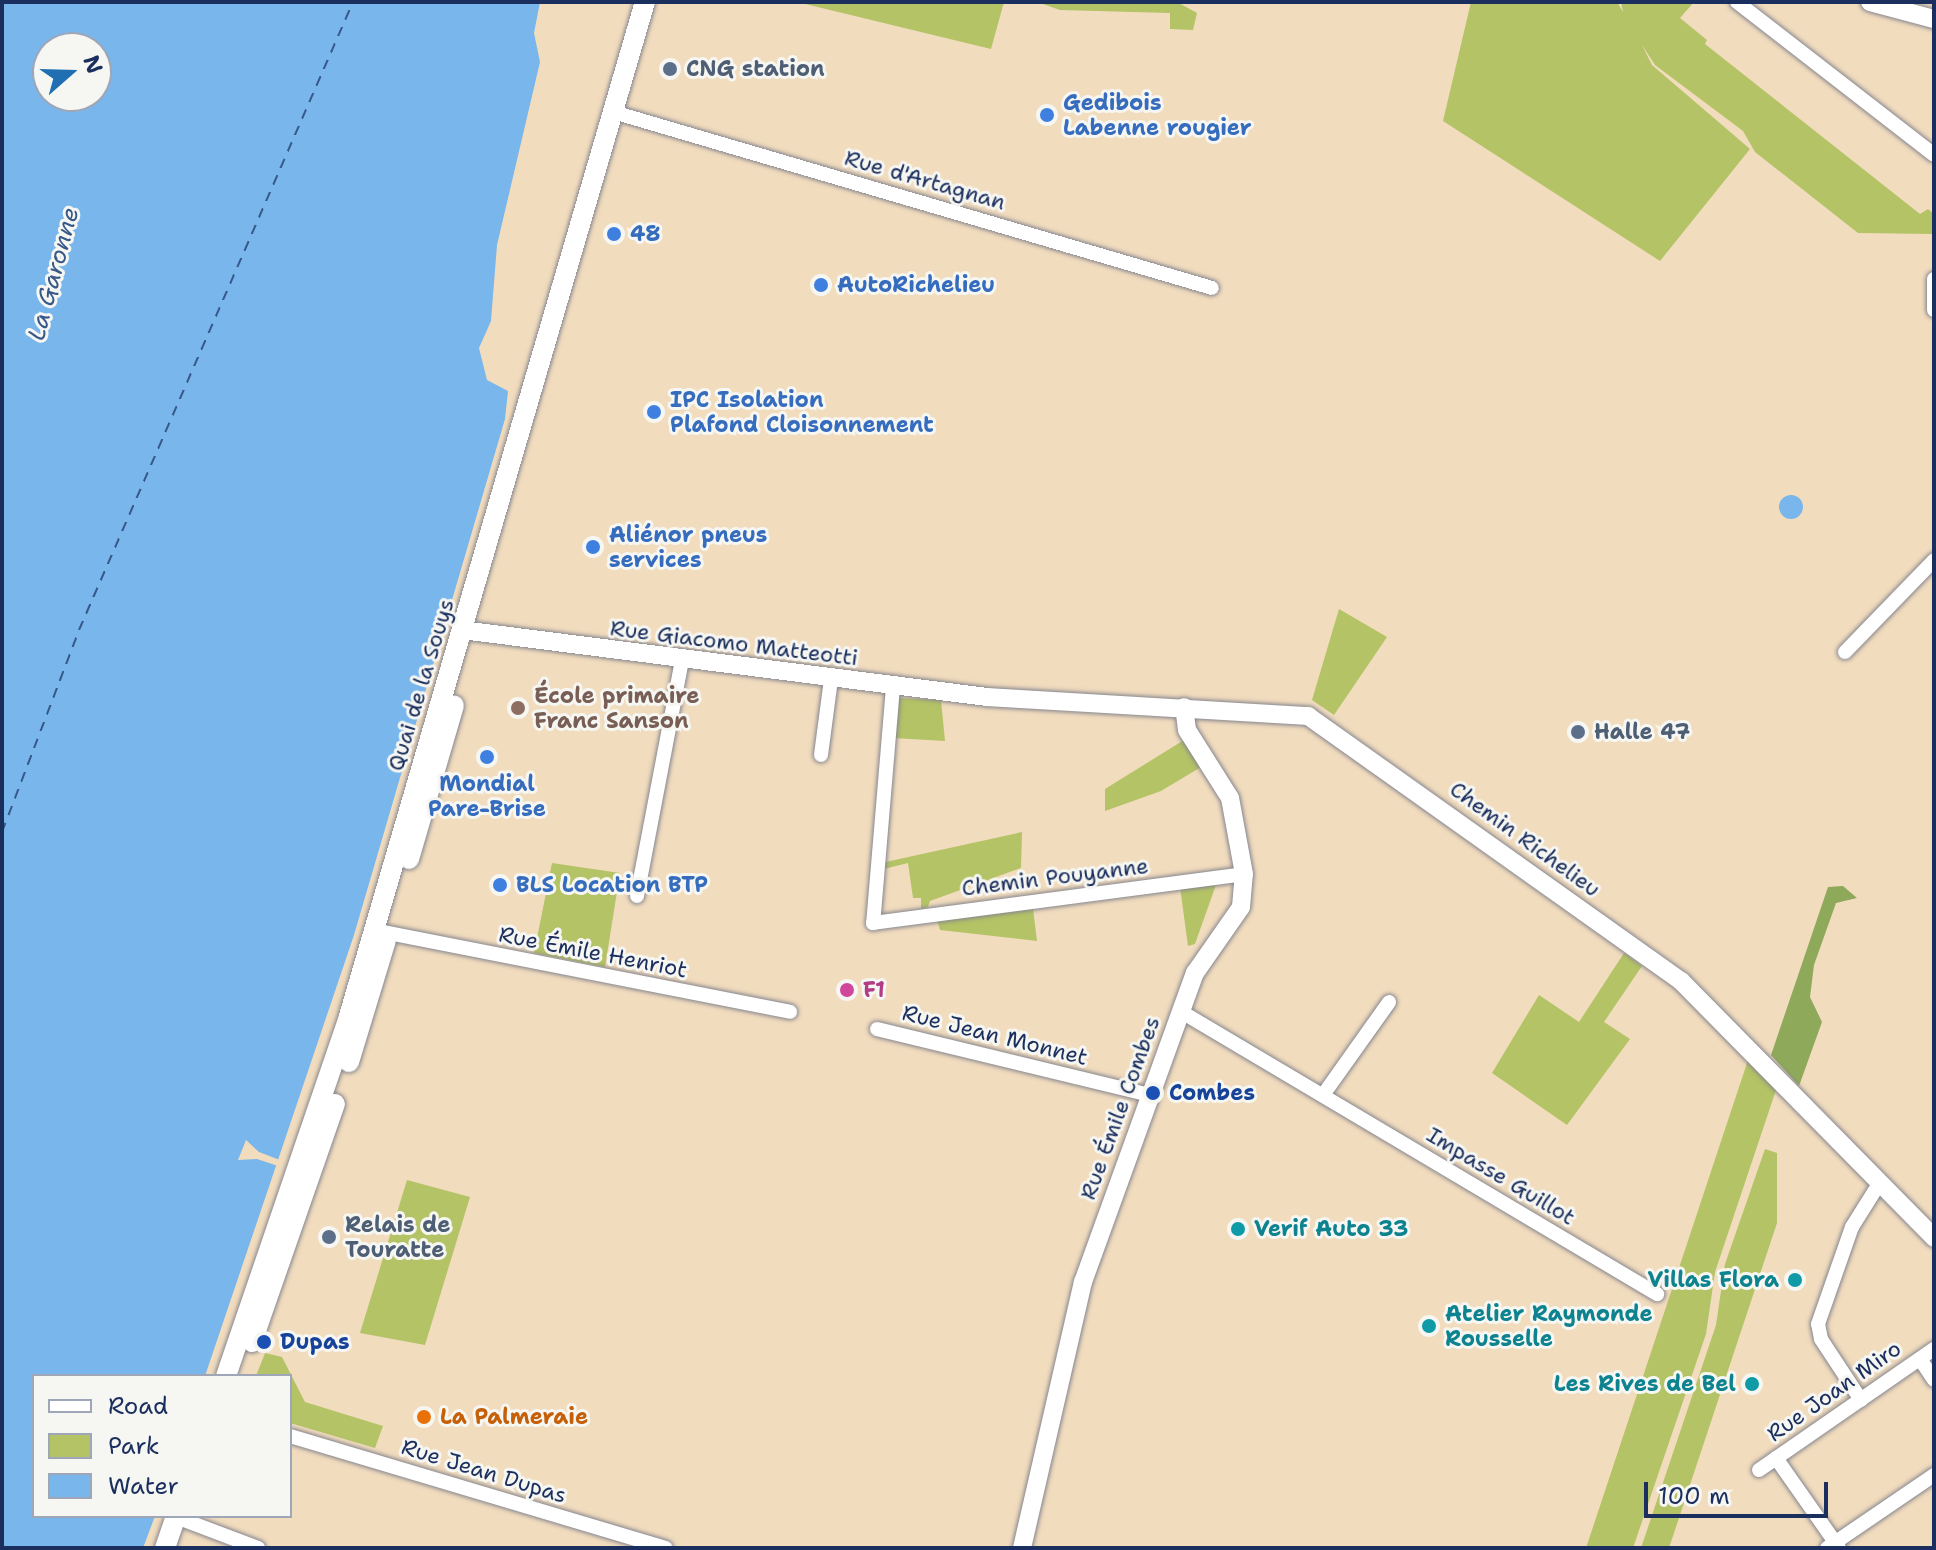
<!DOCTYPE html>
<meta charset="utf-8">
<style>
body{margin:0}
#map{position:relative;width:1936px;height:1550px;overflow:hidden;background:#f2dcbe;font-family:"Shantell Sans",sans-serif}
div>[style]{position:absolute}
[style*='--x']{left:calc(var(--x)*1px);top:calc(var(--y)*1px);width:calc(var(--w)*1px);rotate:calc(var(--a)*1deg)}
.green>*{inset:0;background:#b4c365}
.forest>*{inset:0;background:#8fa95a}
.water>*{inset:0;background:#78b6eb}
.round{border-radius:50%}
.pier>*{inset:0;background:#f2dcbe}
.ferry>*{height:2px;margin-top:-1px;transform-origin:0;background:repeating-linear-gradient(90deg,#375888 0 10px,transparent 0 18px)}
.roads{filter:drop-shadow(0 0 2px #86868e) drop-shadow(0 0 2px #86868e)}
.minor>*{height:14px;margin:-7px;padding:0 7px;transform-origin:7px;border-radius:7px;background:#fff}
.tertiary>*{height:18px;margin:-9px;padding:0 9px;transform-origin:9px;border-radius:9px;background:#fff}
.secondary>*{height:20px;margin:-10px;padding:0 10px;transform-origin:10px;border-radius:10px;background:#fff}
.dots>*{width:22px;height:22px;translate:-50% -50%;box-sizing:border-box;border:4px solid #f6f6f2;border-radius:50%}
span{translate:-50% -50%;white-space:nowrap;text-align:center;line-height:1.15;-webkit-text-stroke:6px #f6f6f2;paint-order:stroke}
.service-label{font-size:22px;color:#4e5e75;font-weight:700}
.left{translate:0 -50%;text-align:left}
.shop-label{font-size:22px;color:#366cbe;font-weight:700}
.street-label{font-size:22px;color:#1b2f5e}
.education-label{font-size:22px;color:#785e54;font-weight:700}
.hotel-label{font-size:22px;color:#b23c85;font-weight:700}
.transit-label{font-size:22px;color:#164399;font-weight:700}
.culture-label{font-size:22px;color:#0d838f;font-weight:700}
.right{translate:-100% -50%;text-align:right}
.food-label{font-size:22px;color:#c56008;font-weight:700}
.water-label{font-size:24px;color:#375888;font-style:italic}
.frame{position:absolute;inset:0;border:4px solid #1b2f5e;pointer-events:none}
.legend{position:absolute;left:32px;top:1374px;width:260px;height:144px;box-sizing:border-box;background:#f6f6f2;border:2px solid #9ea6b7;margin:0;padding:10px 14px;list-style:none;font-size:24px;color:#1b2f5e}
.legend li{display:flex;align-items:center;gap:16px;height:40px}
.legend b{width:40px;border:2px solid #9ea6b7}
.north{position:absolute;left:32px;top:32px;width:80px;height:80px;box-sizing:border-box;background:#f6f6f2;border:2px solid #9ea6b7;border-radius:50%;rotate:70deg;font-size:22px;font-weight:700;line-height:32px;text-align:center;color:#1b2f5e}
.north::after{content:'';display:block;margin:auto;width:28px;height:36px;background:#1f6fb2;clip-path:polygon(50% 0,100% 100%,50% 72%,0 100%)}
.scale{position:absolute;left:1644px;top:1482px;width:184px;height:36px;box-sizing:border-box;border:4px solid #1b2f5e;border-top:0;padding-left:10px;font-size:24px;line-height:28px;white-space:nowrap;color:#1b2f5e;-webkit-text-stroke:6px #f6f6f2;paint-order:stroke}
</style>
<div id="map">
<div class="green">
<div style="clip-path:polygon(797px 2px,1004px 2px,991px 49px)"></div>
<div style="clip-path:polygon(1037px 2px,1177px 2px,1197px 13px,1193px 30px,1170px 29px,1170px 13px,1060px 10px)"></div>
<div style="clip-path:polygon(1471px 2px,1617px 2px,1623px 12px,1621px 2px,1694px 2px,1680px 18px,1707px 40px,1705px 44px,1920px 214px,1928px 209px,1934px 214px,1934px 234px,1858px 233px,1755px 152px,1743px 131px,1655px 65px,1642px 45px,1652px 65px,1750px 149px,1660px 261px,1443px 121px)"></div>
<div style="clip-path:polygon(1339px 609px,1387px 637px,1334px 715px,1312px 700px)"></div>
<div style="clip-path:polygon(897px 698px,941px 700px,945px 741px,893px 738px)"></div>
<div style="clip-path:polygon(1184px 740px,1201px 767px,1161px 791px,1105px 811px,1105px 789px)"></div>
<div style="clip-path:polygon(1022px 832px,1021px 868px,930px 901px,928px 907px,921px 909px,921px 898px,913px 898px,908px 863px,880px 870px,881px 863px)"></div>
<div style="clip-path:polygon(552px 863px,620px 873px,605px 967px,534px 953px)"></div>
<div style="clip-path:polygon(1217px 882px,1195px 944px,1188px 946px,1180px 887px)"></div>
<div style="clip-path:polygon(1033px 909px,1037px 941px,940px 930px,937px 920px)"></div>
<div style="clip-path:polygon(1624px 953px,1642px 966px,1604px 1022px,1630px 1039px,1567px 1125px,1492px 1073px,1539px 995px,1579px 1022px)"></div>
<div style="clip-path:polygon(1748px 1060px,1776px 1090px,1715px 1272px,1706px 1334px,1633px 1548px,1586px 1548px)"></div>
<div style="clip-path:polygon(1765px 1149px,1777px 1153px,1777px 1223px,1669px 1548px,1641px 1548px,1716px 1325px,1725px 1264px)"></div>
<div style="clip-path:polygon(407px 1180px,470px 1197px,425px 1345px,360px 1333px)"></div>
<div style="clip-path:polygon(265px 1353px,282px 1357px,305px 1402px,383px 1426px,375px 1448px,290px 1423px,290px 1376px,256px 1376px)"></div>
</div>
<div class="forest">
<div style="clip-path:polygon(1843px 886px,1857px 898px,1836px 903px,1814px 965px,1810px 997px,1822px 1022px,1799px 1086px,1771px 1055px,1828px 887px)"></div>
</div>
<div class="water">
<div style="clip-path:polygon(evenodd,2px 2px,540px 2px,534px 33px,540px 62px,497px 245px,491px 321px,479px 348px,487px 380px,508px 391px,505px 419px,354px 935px,205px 1376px,34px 1376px,34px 1516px,155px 1516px,143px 1548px,2px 1548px,2px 2px,48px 48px,96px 48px,96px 96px,48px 96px,48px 48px)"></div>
<div class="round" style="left:1779px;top:495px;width:24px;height:24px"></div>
</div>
<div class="pier">
<div style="clip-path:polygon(246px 1140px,259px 1152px,285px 1162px,284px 1168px,257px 1159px,238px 1160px)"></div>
</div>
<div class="ferry">
<div style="--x:2;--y:832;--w:216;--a:-69.1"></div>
<div style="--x:79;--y:630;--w:685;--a:-66.43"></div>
</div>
<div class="roads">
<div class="minor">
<div style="--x:1737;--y:2;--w:249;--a:37.8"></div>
<div style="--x:613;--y:112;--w:624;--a:16.37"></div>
<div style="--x:1934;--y:279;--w:31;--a:90"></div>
<div style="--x:1845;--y:652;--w:128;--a:-45.9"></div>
<div style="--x:893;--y:687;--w:237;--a:94.8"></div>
<div style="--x:873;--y:923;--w:374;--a:-7.5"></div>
<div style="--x:821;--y:755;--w:77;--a:-82.5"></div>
<div style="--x:637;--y:896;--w:239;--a:-79.2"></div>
<div style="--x:378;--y:931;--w:420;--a:11.1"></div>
<div style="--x:1180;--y:1011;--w:555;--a:30.68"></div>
<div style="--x:877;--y:1029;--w:281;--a:13.6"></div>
<div style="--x:1323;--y:1095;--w:114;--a:-54.6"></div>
<div style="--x:1920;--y:1359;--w:25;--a:56"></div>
<div style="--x:1861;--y:1400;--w:73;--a:-123.3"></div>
<div style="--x:1821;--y:1339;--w:15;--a:-101"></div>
<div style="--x:1818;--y:1324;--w:103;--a:-70.7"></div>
<div style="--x:1852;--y:1227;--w:51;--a:-57.9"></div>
<div style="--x:290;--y:1436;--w:392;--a:16.6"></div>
<div style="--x:1776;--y:1458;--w:110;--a:55"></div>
<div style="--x:1759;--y:1470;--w:213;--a:-34.7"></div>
<div style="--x:176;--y:1517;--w:88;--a:20.7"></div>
<div style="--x:1827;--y:1548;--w:130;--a:-34.3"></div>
</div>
<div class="tertiary">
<div style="--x:1870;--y:2;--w:66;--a:14.9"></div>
<div style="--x:462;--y:630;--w:529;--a:7.27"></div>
<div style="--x:987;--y:697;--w:322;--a:3.4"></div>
<div style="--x:1308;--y:716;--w:458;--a:35.4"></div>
<div style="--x:1681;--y:981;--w:361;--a:45.4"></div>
<div style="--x:1022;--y:1548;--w:273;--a:-77.1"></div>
<div style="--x:1083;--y:1282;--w:329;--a:-70.1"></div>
<div style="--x:1195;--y:973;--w:80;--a:-55.1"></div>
<div style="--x:1241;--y:907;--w:33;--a:-85"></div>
<div style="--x:1244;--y:874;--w:77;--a:-100.4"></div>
<div style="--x:1230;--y:798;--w:80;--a:-122.3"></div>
<div style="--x:1187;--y:730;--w:23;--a:-97"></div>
</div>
<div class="secondary">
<div style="--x:409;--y:859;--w:160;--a:-73.7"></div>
<div style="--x:349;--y:1062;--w:127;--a:-73.1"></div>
<div style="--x:252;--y:1342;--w:252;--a:-70.8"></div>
<div style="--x:226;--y:1376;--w:380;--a:-71.1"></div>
<div style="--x:349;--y:1016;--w:1056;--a:-73.73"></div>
<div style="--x:165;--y:1548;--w:34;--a:-71"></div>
</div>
</div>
<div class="dots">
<div style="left:670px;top:69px;background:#5c6f8a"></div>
<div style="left:1047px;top:115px;background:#3f7fe0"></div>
<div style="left:614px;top:234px;background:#3f7fe0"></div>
<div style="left:821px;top:285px;background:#3f7fe0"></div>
<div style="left:654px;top:412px;background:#3f7fe0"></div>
<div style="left:593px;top:547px;background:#3f7fe0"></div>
<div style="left:518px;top:708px;background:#8d6e63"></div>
<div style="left:1578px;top:732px;background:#5c6f8a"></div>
<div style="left:487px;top:757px;background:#3f7fe0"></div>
<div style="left:500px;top:885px;background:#3f7fe0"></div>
<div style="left:847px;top:990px;background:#d1479c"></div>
<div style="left:1153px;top:1093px;background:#1a4fb4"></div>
<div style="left:1238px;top:1229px;background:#0f9aa8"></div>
<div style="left:329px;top:1237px;background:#5c6f8a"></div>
<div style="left:1795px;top:1280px;background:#0f9aa8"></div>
<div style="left:1429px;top:1326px;background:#0f9aa8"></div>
<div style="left:264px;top:1342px;background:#1a4fb4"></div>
<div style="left:1752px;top:1384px;background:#0f9aa8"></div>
<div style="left:424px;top:1417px;background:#e8710a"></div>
</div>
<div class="service-label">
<span class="left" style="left:686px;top:69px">CNG station</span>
<span class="left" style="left:1594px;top:732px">Halle 47</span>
<span class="left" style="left:345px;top:1237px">Relais de<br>Touratte</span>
</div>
<div class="shop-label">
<span class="left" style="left:1063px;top:115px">Gedibois<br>Labenne rougier</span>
<span class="left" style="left:630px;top:234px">48</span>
<span class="left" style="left:837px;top:285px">AutoRichelieu</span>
<span class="left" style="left:670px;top:412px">IPC Isolation<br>Plafond Cloisonnement</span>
<span class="left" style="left:609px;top:547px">Aliénor pneus<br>services</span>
<span style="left:487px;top:796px">Mondial<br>Pare-Brise</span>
<span class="left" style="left:516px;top:885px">BLS Location BTP</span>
</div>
<div class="street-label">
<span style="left:925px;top:180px;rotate:16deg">Rue d'Artagnan</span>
<span style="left:734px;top:643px;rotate:7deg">Rue Giacomo Matteotti</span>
<span style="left:421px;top:685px;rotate:-73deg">Quai de la Souys</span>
<span style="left:1525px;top:839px;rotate:36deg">Chemin Richelieu</span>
<span style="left:1055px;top:877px;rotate:-7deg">Chemin Pouyanne</span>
<span style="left:593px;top:952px;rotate:11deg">Rue Émile Henriot</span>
<span style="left:995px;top:1035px;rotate:14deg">Rue Jean Monnet</span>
<span style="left:1120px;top:1108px;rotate:-70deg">Rue Émile Combes</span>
<span style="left:1501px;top:1176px;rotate:31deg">Impasse Guillot</span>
<span style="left:1834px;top:1391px;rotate:-35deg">Rue Joan Miro</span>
<span style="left:484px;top:1471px;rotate:17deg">Rue Jean Dupas</span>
</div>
<div class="education-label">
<span class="left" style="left:534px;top:708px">École primaire<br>Franc Sanson</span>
</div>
<div class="hotel-label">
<span class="left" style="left:863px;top:990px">F1</span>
</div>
<div class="transit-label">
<span class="left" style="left:1169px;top:1093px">Combes</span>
<span class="left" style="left:280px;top:1342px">Dupas</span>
</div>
<div class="culture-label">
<span class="left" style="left:1254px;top:1229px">Verif Auto 33</span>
<span class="right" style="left:1779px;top:1280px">Villas Flora</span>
<span class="left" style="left:1445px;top:1326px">Atelier Raymonde<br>Rousselle</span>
<span class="right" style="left:1736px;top:1384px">Les Rives de Bel</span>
</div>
<div class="food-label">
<span class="left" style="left:440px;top:1417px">La Palmeraie</span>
</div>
<div class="water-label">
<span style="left:54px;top:274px;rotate:-75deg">La Garonne</span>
</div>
<div class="frame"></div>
<ul class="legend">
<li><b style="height:10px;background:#fff"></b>Road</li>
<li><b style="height:22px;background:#b4c365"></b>Park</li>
<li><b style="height:22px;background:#78b6eb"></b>Water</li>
</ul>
<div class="north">N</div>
<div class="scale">100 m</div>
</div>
